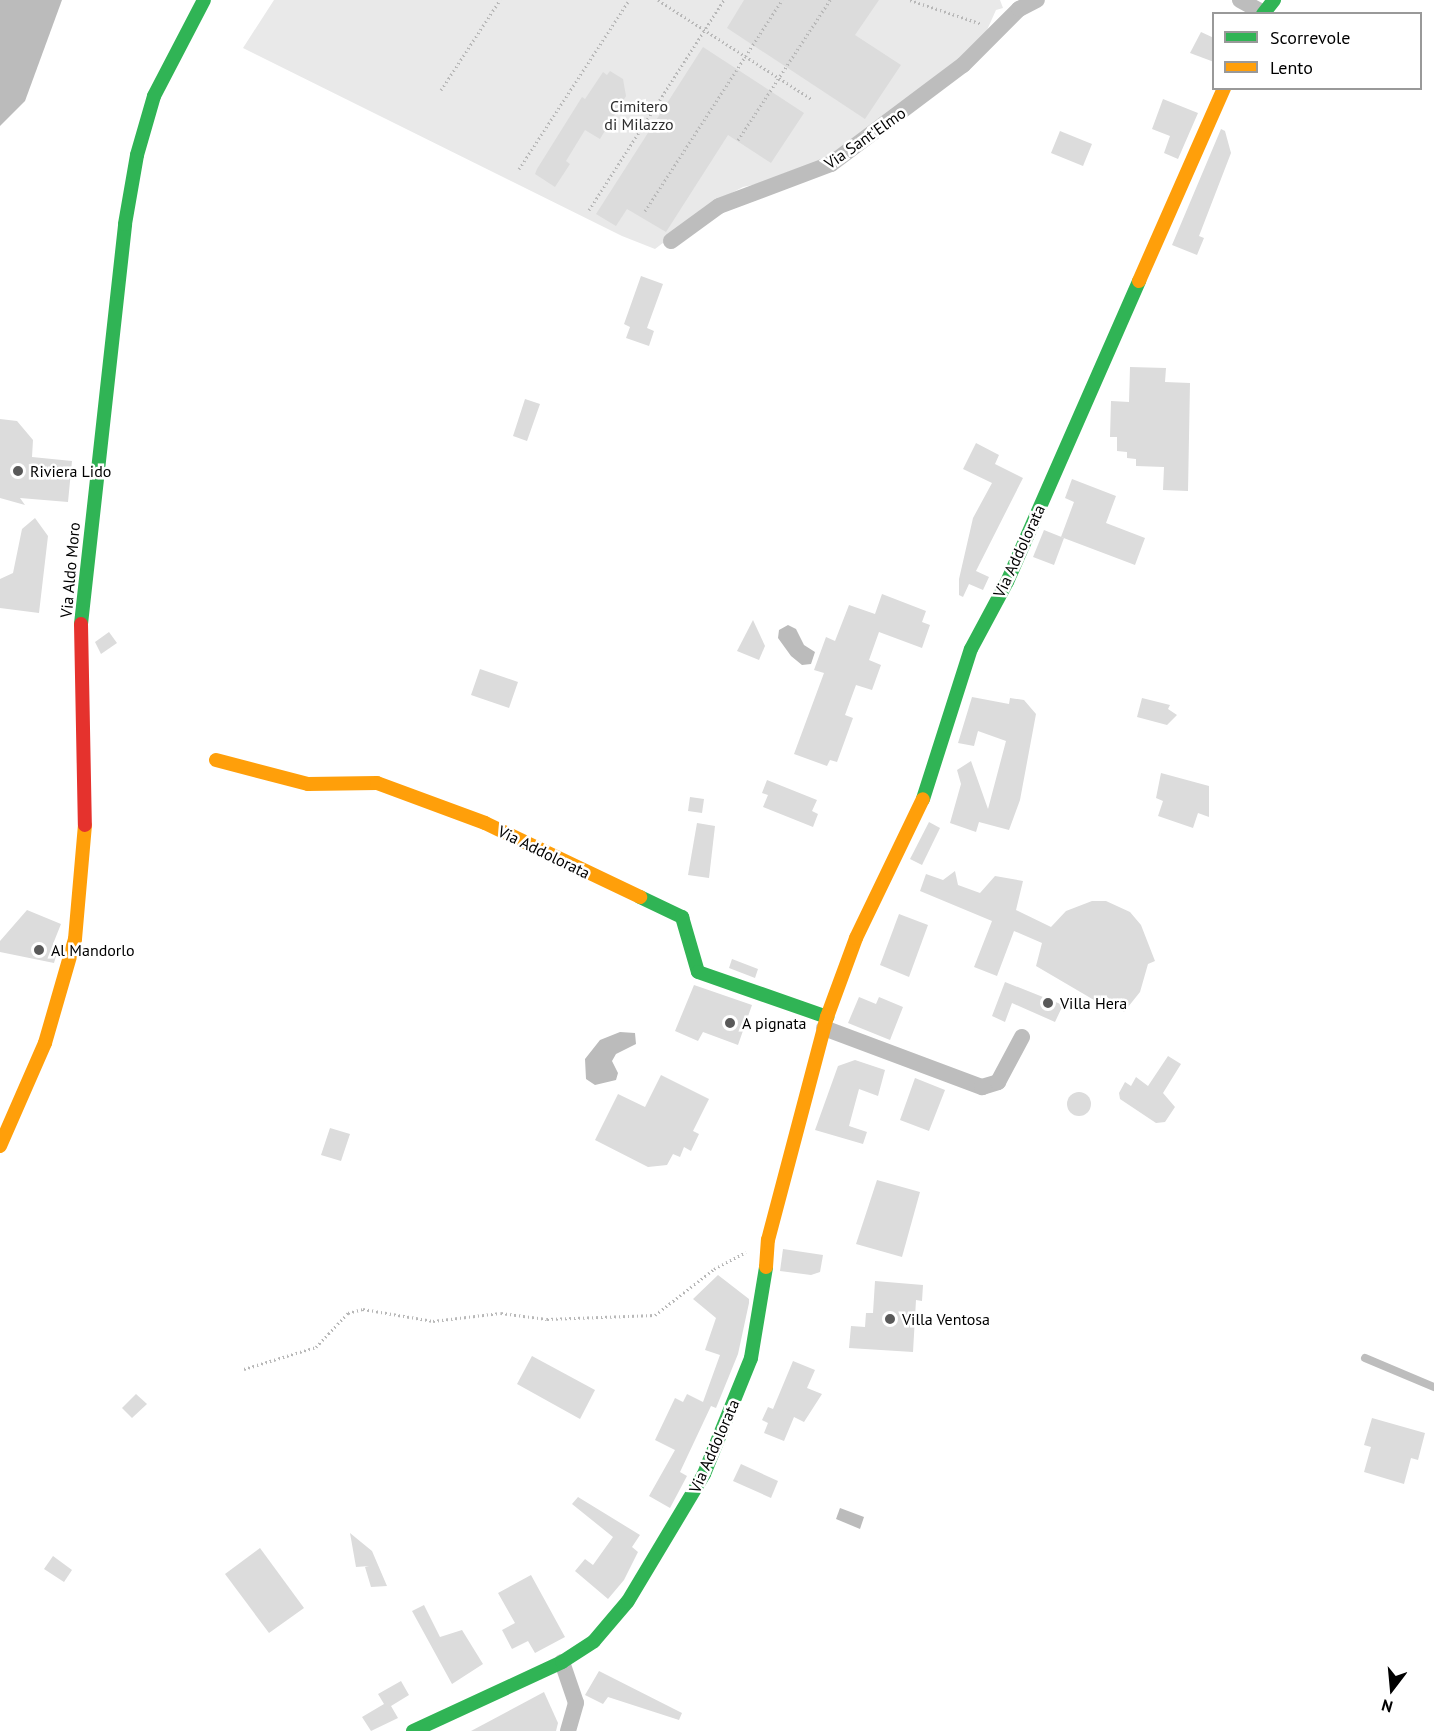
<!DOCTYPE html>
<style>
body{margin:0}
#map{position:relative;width:1434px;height:1731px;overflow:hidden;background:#fff;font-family:"PT Sans",sans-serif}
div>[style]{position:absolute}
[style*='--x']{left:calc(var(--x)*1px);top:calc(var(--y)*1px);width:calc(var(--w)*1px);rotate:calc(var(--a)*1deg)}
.green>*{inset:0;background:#e9e9e9}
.water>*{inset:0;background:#bbb}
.building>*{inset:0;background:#dcdcdc}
.round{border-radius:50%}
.path>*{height:3px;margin-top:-1.5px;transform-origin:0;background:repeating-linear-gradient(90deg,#b8b8b8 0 1.5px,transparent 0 4.5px)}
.lane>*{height:8px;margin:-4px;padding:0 4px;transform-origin:4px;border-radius:4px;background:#bdbdbd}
.street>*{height:16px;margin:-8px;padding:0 8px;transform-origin:8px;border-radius:8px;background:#bdbdbd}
.fast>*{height:14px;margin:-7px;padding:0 7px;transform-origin:7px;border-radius:7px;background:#30b455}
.slow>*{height:14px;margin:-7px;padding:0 7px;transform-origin:7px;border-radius:7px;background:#ff9f0a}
.jam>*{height:14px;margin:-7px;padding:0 7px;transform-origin:7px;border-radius:7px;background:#e5322d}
.dots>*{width:16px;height:16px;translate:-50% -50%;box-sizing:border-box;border:3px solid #fff;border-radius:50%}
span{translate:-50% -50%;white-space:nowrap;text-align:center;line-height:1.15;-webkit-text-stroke:5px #fff;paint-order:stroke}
.park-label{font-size:16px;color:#2e2e2e}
.street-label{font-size:16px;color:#000}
.poi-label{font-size:16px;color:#000}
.left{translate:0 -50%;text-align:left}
.legend{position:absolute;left:1212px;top:12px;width:210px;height:78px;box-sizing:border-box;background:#fff;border:2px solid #999;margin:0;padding:8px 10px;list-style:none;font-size:18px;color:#000}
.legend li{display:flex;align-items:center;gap:12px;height:30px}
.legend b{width:30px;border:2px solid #999}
.north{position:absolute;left:1362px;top:1659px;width:60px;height:60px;-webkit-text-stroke:4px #fff;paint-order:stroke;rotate:196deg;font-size:16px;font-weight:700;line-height:24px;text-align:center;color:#000}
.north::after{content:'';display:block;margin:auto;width:21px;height:27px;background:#000;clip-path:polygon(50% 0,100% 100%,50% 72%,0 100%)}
</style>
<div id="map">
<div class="green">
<div style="clip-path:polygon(274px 0,1000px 0,1003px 8px,996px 10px,983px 39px,939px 78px,825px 161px,780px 179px,743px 187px,722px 198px,655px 249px,622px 236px,243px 48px)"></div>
</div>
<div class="water">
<div style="clip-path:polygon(0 0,62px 0,25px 101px,0 126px)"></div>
<div style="clip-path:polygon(788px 625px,796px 629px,804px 645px,815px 652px,811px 664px,802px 665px,791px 656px,778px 638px,779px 630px)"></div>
<div style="clip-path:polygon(620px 1032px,635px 1033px,636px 1044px,616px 1054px,612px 1061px,618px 1073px,616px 1080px,595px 1085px,586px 1079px,585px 1059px,600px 1040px)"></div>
<div style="clip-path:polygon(840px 1508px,864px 1517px,860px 1529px,836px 1519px)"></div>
</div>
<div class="building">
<div style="clip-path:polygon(744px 0,879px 0,855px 35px,901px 65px,865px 119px,727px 28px)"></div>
<div style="clip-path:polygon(1201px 32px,1214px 38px,1214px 62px,1190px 53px)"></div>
<div style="clip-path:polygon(703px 47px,804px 113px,771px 163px,728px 135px,666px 232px,627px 209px,616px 226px,596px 214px)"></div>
<div style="clip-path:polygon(610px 71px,623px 79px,626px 96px,600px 139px,585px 130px,566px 161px,570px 164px,555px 187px,535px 174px,537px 169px,582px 97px,585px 99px,603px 72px,607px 75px)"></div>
<div style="clip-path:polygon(1163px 99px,1198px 113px,1178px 159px,1164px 153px,1170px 136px,1152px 129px)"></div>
<div style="clip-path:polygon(1221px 129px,1225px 131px,1231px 153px,1199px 236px,1204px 238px,1197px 255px,1172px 245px)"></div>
<div style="clip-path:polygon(1060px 131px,1092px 144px,1083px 166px,1051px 153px)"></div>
<div style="clip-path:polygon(641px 276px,663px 284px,647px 328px,654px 331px,649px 346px,626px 338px,630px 327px,624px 324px)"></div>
<div style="clip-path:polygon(1130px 367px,1166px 368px,1165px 382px,1190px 383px,1188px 491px,1163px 490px,1164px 467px,1136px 466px,1136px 459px,1127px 458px,1127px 452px,1117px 451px,1117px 437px,1110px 437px,1111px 401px,1129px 402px)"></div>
<div style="clip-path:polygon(525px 399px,540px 404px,527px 441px,513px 436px)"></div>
<div style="clip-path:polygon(0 419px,17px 421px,33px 440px,32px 457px,72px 461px,68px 502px,20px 498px,25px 505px,0 498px)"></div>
<div style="clip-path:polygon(976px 443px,999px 455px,995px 464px,1023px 478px,976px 571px,989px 577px,983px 590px,969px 584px,963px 597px,959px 595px,959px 579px,973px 518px,992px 483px,963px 469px)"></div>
<div style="clip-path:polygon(1072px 479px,1116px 496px,1106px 523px,1145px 538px,1135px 565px,1061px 537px,1074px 502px,1065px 498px)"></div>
<div style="clip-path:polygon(35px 518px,48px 536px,39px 613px,0 608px,0 579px,13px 573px,22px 529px)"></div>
<div style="clip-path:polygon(1044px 530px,1064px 538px,1054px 565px,1033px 557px)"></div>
<div style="clip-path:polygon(882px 594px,926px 611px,922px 622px,930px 625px,922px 648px,879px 632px,869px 660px,881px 665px,872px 690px,856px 685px,845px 715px,853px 718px,837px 762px,830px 760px,827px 766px,794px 754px,824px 673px,814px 670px,826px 637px,835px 641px,849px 605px,875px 614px)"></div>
<div style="clip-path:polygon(753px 620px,765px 646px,759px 660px,737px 651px)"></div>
<div style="clip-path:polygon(109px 632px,117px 643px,101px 654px,95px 642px)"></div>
<div style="clip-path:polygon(480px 669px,518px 682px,509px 708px,471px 695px)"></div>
<div style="clip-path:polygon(972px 697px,1009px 704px,1010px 698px,1024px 700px,1036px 714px,1020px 800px,1009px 830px,979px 822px,976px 832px,950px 823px,961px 784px,957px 770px,971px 761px,988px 809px,1006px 741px,978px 731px,974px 746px,958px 743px)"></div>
<div style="clip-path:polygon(1142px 698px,1170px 705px,1168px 709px,1177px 715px,1167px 725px,1137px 717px)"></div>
<div style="clip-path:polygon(1161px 773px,1209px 786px,1209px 817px,1198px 813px,1193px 828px,1158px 816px,1163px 801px,1156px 798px)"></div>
<div style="clip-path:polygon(767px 780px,817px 800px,812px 811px,818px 814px,813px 827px,763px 807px,768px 795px,762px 793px)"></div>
<div style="clip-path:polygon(690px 797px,704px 799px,702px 813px,688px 811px)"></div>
<div style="clip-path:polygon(929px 822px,940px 828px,922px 865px,910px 859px)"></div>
<div style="clip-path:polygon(697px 823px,715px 826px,709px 878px,688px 875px)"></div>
<div style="clip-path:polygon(955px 871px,958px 885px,980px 893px,995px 876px,1023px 881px,1016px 910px,1051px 927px,1066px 911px,1092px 901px,1106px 901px,1130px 912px,1141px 925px,1155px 961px,1148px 964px,1140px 992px,1124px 1012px,1106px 996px,1094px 1000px,1036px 966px,1042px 943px,1014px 931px,997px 976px,974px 967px,992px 921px,920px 891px,926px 874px,943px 880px)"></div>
<div style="clip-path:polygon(27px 910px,61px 924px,53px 944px,59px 946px,54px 963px,0 952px,0 941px)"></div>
<div style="clip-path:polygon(899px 914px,928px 925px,909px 977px,880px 965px)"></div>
<div style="clip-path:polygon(732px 959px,758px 969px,755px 978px,729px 968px)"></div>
<div style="clip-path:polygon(1005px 982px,1063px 1005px,1055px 1022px,1012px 1003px,1005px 1022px,992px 1016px)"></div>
<div style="clip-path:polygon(694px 985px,752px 1005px,738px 1045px,703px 1032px,698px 1041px,675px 1031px)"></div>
<div style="clip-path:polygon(859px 997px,876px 1004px,879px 997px,903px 1007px,890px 1040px,848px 1023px)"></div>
<div style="clip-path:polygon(1168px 1056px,1181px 1064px,1163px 1093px,1175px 1107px,1165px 1122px,1156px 1123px,1120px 1099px,1119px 1093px,1125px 1082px,1131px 1086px,1136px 1077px,1148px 1086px)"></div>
<div style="clip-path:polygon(855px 1060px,885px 1070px,878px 1096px,859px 1089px,849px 1126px,867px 1132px,863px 1144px,815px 1130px,838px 1066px)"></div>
<div style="clip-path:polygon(661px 1075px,709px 1099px,693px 1131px,699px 1134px,691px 1151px,684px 1147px,680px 1157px,673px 1154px,667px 1165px,648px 1167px,595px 1140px,618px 1094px,645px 1107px)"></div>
<div style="clip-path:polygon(915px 1078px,945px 1090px,929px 1131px,900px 1120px)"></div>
<div class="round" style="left:1067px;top:1092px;width:24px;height:24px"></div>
<div style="clip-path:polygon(330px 1128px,350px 1134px,341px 1161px,321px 1155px)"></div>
<div style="clip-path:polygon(877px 1180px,920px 1192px,902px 1257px,856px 1244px)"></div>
<div style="clip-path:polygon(783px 1249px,823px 1255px,820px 1272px,811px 1275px,780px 1271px)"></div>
<div style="clip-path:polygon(718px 1275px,749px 1299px,749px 1303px,738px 1354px,716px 1408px,711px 1406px,680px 1472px,687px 1476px,670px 1508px,649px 1496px,675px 1450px,655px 1440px,675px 1398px,683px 1402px,687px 1394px,703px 1402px,720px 1355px,705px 1350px,716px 1318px,693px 1299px)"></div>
<div style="clip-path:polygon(875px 1281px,923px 1285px,922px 1301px,916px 1300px,913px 1352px,849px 1348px,851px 1326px,865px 1327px,866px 1313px,873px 1313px)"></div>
<div style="clip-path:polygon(532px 1356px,595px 1390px,580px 1419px,517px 1384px)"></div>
<div style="clip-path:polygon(793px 1361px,815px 1370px,807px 1388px,822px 1394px,804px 1422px,794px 1417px,784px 1441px,764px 1433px,768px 1423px,762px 1420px,768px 1407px,773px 1409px)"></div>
<div style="clip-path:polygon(136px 1394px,147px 1404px,132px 1418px,122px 1408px)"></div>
<div style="clip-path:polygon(1372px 1418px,1425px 1433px,1418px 1460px,1411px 1458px,1404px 1484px,1364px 1472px,1371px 1447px,1364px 1445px)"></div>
<div style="clip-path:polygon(741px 1464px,778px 1481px,771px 1498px,733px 1481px)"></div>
<div style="clip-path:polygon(578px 1497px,640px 1535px,632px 1547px,638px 1552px,624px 1580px,608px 1599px,575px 1571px,585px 1559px,593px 1565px,613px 1537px,572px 1504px)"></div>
<div style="clip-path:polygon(350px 1533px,372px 1551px,387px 1586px,371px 1587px,365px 1567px,369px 1566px,356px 1567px)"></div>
<div style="clip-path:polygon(260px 1548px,304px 1608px,269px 1633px,225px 1574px)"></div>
<div style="clip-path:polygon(53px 1556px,72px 1570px,64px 1582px,44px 1569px)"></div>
<div style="clip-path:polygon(531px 1575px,565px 1637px,535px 1653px,528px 1641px,512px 1649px,502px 1630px,515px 1623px,498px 1593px)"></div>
<div style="clip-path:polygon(424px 1605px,440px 1637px,462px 1630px,483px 1664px,452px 1684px,412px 1611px)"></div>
<div style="clip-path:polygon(599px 1671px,682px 1713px,679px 1720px,608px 1697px,603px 1704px,585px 1695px)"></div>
<div style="clip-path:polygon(401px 1681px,409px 1695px,391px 1706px,398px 1718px,371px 1731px,362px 1717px,384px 1704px,378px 1694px)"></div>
<div style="clip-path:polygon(544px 1692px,558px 1723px,556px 1731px,471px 1731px)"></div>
</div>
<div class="path">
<div style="--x:658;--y:0;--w:184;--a:32.8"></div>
<div style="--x:910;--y:0;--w:76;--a:18.4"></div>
<div style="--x:441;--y:90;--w:108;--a:-56.8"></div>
<div style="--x:738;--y:140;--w:168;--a:-56.7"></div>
<div style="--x:519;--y:169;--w:202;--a:-56.9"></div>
<div style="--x:589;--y:210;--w:250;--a:-57.3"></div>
<div style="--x:645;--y:211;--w:252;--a:-57"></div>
<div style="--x:244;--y:1369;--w:75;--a:-17"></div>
<div style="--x:316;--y:1347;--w:47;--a:-46.7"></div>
<div style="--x:348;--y:1313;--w:16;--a:-15"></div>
<div style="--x:363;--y:1309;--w:71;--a:9.7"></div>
<div style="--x:433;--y:1321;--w:68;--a:-6.7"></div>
<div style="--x:501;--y:1313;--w:46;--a:7.4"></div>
<div style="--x:547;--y:1319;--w:108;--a:-2.1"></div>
<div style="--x:655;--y:1315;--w:75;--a:-37.9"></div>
<div style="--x:714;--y:1269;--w:36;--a:-28"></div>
</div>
<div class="lane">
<div style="--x:1365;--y:1358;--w:75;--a:22.8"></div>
</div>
<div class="street">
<div style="--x:1240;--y:0;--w:26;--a:29"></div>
<div style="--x:671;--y:241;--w:59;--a:-36.1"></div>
<div style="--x:719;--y:206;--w:120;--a:-20.6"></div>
<div style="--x:831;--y:164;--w:165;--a:-36.9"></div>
<div style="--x:963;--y:65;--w:79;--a:-45"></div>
<div style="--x:1019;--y:9;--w:20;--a:-27"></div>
<div style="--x:824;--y:1028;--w:169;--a:20.5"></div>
<div style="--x:982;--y:1087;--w:17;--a:-17"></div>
<div style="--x:998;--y:1082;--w:51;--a:-61.9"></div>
<div style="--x:562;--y:1662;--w:43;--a:71.1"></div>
<div style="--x:576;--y:1703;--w:29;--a:106"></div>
</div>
<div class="fast">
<div style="--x:1263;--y:14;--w:18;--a:-52"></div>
<div style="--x:81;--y:624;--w:402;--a:-83.7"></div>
<div style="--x:125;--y:224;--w:70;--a:-80.1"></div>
<div style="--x:137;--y:155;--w:61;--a:-73.9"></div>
<div style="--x:154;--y:96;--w:108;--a:-62.5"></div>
<div style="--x:923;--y:799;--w:157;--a:-72.3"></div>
<div style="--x:971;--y:649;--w:76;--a:-61.8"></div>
<div style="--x:1007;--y:582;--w:329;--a:-66.3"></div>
<div style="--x:640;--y:897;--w:47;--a:25.5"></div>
<div style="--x:682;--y:917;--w:57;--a:73.8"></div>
<div style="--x:698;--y:972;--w:137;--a:19.2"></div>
<div style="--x:413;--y:1731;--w:164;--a:-24.8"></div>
<div style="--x:562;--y:1662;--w:38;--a:-33"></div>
<div style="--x:594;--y:1641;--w:52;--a:-49.6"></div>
<div style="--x:628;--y:1601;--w:148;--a:-59.1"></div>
<div style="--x:704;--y:1474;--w:125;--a:-67.9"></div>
<div style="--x:751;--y:1358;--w:92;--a:-80.6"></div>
</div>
<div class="slow">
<div style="--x:1139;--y:281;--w:211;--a:-66.2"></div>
<div style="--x:216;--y:760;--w:95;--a:14.6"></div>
<div style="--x:308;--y:784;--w:69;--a:-0.8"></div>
<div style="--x:377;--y:783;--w:115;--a:20.3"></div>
<div style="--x:485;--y:823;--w:172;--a:25.5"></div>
<div style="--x:0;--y:1146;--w:112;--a:-66.4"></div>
<div style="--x:45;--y:1043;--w:108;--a:-73.9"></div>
<div style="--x:75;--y:939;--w:114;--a:-85"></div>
<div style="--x:766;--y:1267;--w:27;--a:-86"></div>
<div style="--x:768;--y:1240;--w:231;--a:-75.2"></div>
<div style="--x:827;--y:1017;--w:84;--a:-69.8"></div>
<div style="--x:856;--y:938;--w:154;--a:-64.3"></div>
</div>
<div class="jam">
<div style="--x:81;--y:624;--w:201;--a:88.9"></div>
</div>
<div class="dots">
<div style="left:18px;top:471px;background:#595959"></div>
<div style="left:39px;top:950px;background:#595959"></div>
<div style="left:1048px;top:1003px;background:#595959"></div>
<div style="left:730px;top:1023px;background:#595959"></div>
<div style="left:890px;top:1319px;background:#595959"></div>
</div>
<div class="park-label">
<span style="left:639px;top:115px">Cimitero<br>di Milazzo</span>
</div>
<div class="street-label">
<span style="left:865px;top:138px;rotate:-35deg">Via Sant'Elmo</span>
<span style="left:1019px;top:551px;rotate:-65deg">Via Addolorata</span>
<span style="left:70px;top:570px;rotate:-85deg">Via Aldo Moro</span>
<span style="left:544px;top:852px;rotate:26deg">Via Addolorata</span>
<span style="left:714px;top:1446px;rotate:-66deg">Via Addolorata</span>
</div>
<div class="poi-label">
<span class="left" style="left:30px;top:471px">Riviera Lido</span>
<span class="left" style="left:51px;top:950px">Al Mandorlo</span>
<span class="left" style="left:1060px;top:1003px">Villa Hera</span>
<span class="left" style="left:742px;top:1023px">A pignata</span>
<span class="left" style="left:902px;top:1319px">Villa Ventosa</span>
</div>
<ul class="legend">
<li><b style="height:8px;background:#30b455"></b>Scorrevole</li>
<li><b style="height:8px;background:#ff9f0a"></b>Lento</li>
</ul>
<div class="north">N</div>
</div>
